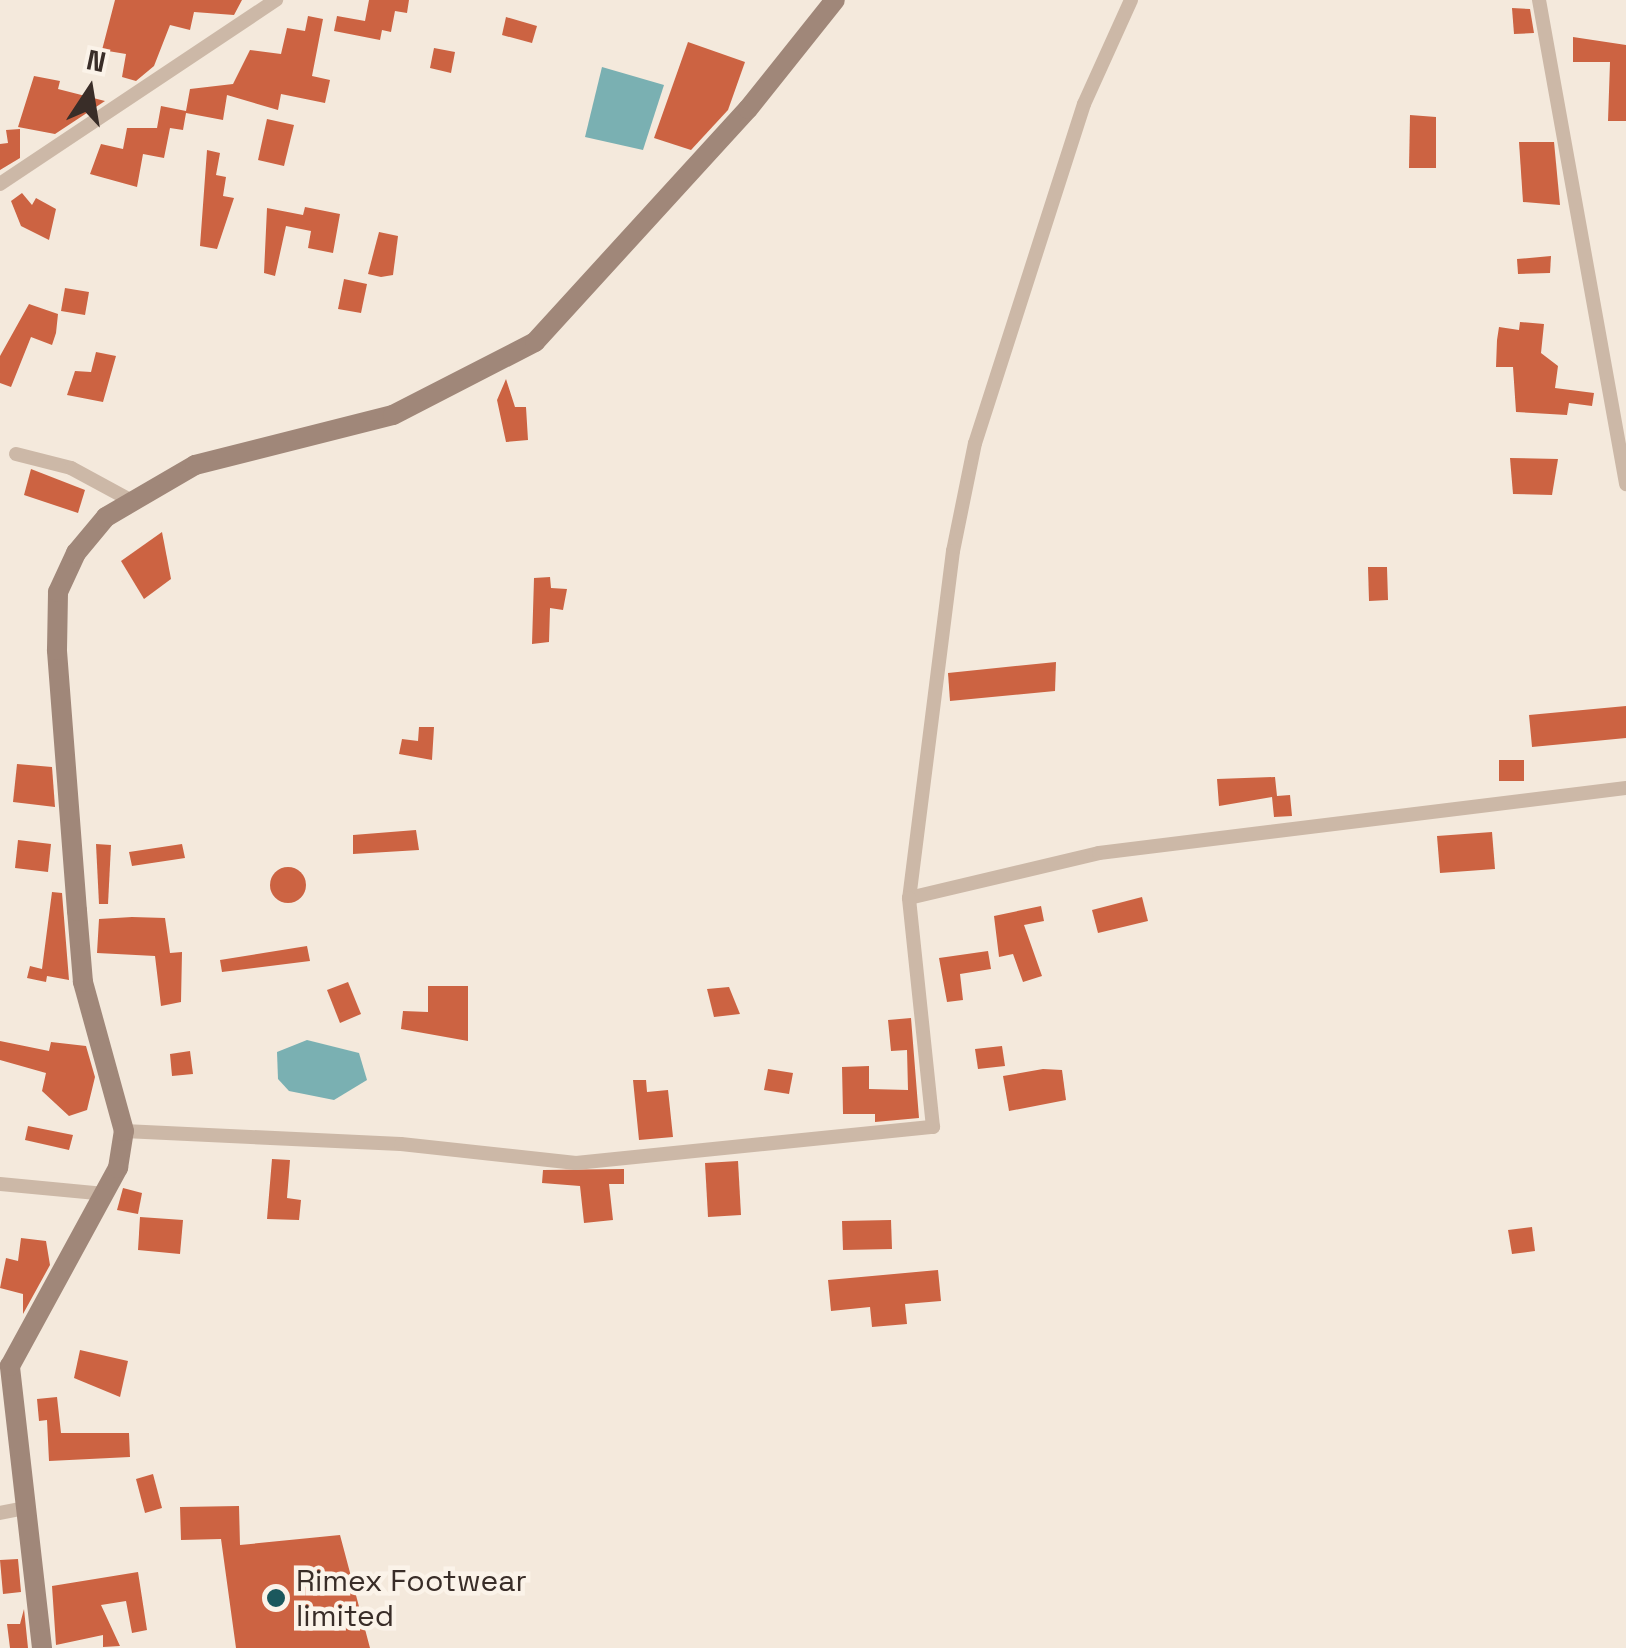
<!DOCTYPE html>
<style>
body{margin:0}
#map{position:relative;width:1626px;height:1648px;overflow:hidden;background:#f4e9dc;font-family:"Space Grotesk",sans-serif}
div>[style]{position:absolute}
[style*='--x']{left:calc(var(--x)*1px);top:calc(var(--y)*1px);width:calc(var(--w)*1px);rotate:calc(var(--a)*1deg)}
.water>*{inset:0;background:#7ab0b2}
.building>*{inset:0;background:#cc6342}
.round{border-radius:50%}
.minor>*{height:14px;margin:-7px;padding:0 7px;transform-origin:7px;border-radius:7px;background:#ccb8a7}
.secondary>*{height:20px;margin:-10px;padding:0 10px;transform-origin:10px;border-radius:10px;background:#a08779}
.dots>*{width:28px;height:28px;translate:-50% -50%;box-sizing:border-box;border:5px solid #fbf3e9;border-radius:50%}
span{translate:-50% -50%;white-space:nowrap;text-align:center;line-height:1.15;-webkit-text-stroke:9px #fbf3e9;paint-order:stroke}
.poi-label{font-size:30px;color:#392d28}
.left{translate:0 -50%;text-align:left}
.north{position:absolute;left:40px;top:40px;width:100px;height:100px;-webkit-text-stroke:8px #fbf3e9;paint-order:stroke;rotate:12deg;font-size:28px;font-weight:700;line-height:40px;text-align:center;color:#392d28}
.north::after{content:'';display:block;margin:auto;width:35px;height:45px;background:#392d28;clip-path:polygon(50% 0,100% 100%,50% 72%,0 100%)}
</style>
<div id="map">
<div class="water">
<div style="clip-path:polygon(602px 67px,664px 85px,643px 150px,585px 137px)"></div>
<div style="clip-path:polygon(307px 1040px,359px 1053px,367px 1080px,334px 1100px,289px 1091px,278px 1079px,277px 1052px)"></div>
</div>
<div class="building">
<div style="clip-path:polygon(115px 0,242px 0,234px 15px,194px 12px,190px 30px,170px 25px,154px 66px,136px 81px,122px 77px,126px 54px,102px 50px)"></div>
<div style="clip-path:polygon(369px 0,409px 0,407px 13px,395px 11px,391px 32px,382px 30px,380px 40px,334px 31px,337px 16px,365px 21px)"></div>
<div style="clip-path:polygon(1512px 8px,1530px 9px,1534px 33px,1514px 34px)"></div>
<div style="clip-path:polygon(308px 16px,323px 19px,312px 76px,330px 80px,325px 103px,281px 94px,278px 110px,227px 95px,223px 120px,186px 113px,183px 130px,170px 128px,164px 158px,143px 154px,137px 187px,90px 174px,101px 144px,123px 149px,127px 128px,157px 128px,161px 106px,186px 111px,190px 89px,233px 84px,250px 50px,281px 54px,287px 28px,305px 31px)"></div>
<div style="clip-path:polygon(506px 17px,537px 26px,532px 43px,502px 35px)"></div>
<div style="clip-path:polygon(1573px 37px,1626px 45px,1626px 121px,1608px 121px,1610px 62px,1573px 62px)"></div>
<div style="clip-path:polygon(688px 42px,745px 62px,728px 110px,691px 150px,654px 138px)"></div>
<div style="clip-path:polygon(434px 48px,455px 52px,451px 73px,430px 68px)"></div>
<div style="clip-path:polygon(34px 76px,60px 81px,58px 89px,105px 101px,55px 134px,18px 127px)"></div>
<div style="clip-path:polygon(1410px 115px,1436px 117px,1436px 168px,1409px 168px)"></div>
<div style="clip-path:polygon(267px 119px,294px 125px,284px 166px,258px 160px)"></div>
<div style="clip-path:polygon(20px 129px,20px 158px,0 170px,0 144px,8px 143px,6px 130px)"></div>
<div style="clip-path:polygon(1519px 142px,1554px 142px,1560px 205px,1523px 202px)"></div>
<div style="clip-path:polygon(207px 150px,220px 153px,216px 175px,226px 177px,223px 196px,234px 198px,217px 249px,200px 246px)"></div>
<div style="clip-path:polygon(22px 193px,32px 205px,36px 198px,56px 209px,49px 240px,21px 226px,11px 201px)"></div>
<div style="clip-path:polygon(305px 207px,340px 214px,333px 253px,308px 248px,311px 231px,286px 226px,275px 276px,264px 273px,267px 208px,303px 215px)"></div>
<div style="clip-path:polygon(379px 232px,398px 236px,393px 275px,381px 277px,368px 274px)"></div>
<div style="clip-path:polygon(1551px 256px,1550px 273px,1518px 274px,1517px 259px)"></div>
<div style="clip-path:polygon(344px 279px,367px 284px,361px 313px,338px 309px)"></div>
<div style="clip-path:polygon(65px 288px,89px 292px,85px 315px,61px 311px)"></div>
<div style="clip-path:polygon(29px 304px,58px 314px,56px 333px,52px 345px,31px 337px,11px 387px,0 383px,0 356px)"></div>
<div style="clip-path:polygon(1520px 322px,1544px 324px,1541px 353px,1558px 366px,1555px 388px,1594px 393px,1592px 406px,1569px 403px,1567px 415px,1516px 412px,1513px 367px,1496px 367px,1497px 340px,1499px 327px,1519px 330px)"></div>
<div style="clip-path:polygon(96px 352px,116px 356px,103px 402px,67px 395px,75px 371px,91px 372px)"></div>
<div style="clip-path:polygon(506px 379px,515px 407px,526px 407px,528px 440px,506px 442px,497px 400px)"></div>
<div style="clip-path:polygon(1510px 458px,1558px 459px,1552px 495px,1513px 494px)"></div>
<div style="clip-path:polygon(31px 469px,85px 490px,78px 513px,24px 495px)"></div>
<div style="clip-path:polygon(162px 532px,171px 579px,144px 599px,121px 561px)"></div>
<div style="clip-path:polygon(1368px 567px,1387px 567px,1388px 600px,1369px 601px)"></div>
<div style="clip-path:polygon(550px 577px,551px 588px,567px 589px,563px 610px,550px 608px,549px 642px,532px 644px,534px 578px)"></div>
<div style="clip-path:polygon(1056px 662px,1055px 691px,950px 701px,948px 673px)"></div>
<div style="clip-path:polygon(1626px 706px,1626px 738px,1532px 747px,1529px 715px)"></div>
<div style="clip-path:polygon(419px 727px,434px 727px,432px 760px,399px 754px,402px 739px,418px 741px)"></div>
<div style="clip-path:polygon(1499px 760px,1524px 760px,1524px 781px,1499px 781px)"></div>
<div style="clip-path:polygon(17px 764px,52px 767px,55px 807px,13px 802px)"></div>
<div style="clip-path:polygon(1275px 777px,1277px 796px,1290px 795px,1292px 816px,1274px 817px,1272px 797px,1219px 806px,1217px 779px)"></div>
<div style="clip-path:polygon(416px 830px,419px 850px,353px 854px,353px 835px)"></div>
<div style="clip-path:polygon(1492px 832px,1495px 869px,1440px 873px,1437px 836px)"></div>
<div style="clip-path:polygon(18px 840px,51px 844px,48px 872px,15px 868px)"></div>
<div style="clip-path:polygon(96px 844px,111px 845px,108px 904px,99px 904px)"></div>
<div style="clip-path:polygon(182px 844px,185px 858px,132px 866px,129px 852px)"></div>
<div class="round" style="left:270px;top:867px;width:36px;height:36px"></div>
<div style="clip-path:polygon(52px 892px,62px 893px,69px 980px,47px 976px,46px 982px,27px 978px,30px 966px,42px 969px)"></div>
<div style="clip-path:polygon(1142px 897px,1148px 921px,1098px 933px,1092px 910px)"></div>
<div style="clip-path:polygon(1041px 906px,1044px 921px,1024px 925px,1042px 976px,1023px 982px,1013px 954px,999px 957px,994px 916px)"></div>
<div style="clip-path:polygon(132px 917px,165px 918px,170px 953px,182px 952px,181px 1002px,161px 1006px,155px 956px,97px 953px,99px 919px)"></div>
<div style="clip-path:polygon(307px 946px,310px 961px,222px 972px,220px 960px)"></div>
<div style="clip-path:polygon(988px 951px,991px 969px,960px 974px,963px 1000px,947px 1002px,939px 958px)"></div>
<div style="clip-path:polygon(348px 982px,361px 1014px,340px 1023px,327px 990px)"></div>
<div style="clip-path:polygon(428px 986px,468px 986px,468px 1041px,401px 1029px,403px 1011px,428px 1012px)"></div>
<div style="clip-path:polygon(729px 987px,740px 1014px,714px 1017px,707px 989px)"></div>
<div style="clip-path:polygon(911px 1018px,919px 1118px,875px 1122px,875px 1114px,843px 1114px,842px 1067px,869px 1066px,869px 1089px,908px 1090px,907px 1050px,891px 1051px,888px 1020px)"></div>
<div style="clip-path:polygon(0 1041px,49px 1051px,51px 1042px,86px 1046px,95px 1077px,87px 1110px,69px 1116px,42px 1091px,46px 1073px,0 1060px)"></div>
<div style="clip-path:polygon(1002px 1046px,1005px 1066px,978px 1069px,975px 1049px)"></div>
<div style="clip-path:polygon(190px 1051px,193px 1074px,172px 1076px,170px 1054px)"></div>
<div style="clip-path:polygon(768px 1069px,793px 1073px,789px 1094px,764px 1090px)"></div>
<div style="clip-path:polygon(1043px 1069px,1062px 1070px,1066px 1100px,1009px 1111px,1003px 1076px)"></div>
<div style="clip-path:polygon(633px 1080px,646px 1080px,647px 1092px,668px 1090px,673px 1137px,639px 1140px)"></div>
<div style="clip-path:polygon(28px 1126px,73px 1135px,69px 1150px,25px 1140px)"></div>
<div style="clip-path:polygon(272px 1159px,290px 1160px,287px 1198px,301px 1200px,299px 1220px,267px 1219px)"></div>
<div style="clip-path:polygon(738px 1161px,741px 1215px,708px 1217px,705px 1163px)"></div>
<div style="clip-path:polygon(624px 1169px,624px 1184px,609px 1184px,613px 1220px,584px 1223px,580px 1186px,542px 1183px,543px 1170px)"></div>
<div style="clip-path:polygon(123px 1188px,142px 1193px,138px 1214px,117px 1210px)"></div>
<div style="clip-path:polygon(140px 1217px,183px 1220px,180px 1254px,138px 1250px)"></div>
<div style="clip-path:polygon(891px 1220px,892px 1249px,843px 1250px,842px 1221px)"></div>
<div style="clip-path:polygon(1532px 1227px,1535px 1251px,1512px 1254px,1508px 1230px)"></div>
<div style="clip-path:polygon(21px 1238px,46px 1241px,50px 1265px,23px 1314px,23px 1294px,0 1288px,6px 1258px,18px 1261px)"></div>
<div style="clip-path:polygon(938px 1270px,941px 1301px,905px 1304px,907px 1324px,872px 1327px,870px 1307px,831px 1311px,828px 1280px)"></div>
<div style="clip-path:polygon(80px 1350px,128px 1361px,120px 1397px,74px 1378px)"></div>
<div style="clip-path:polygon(57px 1397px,61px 1433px,129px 1433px,130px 1457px,49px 1461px,47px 1420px,39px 1421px,37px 1399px)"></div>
<div style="clip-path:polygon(153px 1474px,162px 1508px,145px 1513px,136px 1479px)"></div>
<div style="clip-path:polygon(239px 1506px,240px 1545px,340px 1535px,370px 1648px,236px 1648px,221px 1539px,181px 1540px,180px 1507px)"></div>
<div style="clip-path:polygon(18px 1559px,21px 1592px,3px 1594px,0 1560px)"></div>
<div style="clip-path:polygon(138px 1572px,147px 1630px,132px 1633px,126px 1601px,101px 1605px,120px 1646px,103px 1647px,103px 1635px,56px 1645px,52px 1586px)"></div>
<div style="clip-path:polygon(24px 1609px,28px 1648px,10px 1648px,7px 1624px,20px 1624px)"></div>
</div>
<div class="minor">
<div style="--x:1131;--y:0;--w:114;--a:114.3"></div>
<div style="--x:1084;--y:104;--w:356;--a:107.8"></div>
<div style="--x:975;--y:443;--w:110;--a:101.5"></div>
<div style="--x:953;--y:551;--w:350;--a:97.2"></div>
<div style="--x:909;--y:898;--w:195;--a:-13.3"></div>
<div style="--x:1099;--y:853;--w:531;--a:-7.03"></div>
<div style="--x:1539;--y:0;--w:492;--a:79.8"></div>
<div style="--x:0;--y:184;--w:332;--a:-33.7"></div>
<div style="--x:16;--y:454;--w:57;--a:14.3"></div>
<div style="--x:71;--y:468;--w:69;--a:28.4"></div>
<div style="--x:124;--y:1131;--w:277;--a:2.7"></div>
<div style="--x:401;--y:1144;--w:176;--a:6.2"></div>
<div style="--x:576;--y:1163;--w:359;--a:-5.8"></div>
<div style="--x:933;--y:1127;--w:230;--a:-96"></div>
<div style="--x:0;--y:1184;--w:105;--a:5.4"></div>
<div style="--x:0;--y:1513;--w:25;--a:-11"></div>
</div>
<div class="secondary">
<div style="--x:42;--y:1648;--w:284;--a:-96.5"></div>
<div style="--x:10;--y:1366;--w:226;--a:-61.4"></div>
<div style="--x:118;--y:1168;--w:37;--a:-81"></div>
<div style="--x:124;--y:1131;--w:155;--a:-105.4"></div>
<div style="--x:83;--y:982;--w:71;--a:-94.8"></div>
<div style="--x:77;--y:911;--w:262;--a:-94.4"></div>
<div style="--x:57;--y:650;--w:58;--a:-89"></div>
<div style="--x:58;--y:592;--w:43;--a:-65.2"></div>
<div style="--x:76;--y:553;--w:47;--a:-50.2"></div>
<div style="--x:106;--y:517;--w:103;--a:-30.3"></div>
<div style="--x:195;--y:465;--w:204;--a:-14.2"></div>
<div style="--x:393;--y:415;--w:160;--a:-27.2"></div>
<div style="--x:535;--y:342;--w:316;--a:-47.6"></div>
<div style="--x:748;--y:109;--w:139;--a:-51.4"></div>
</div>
<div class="dots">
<div style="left:276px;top:1598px;background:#1b585d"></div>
</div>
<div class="poi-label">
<span class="left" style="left:296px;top:1598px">Rimex Footwear<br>limited</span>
</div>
<div class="north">N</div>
</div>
